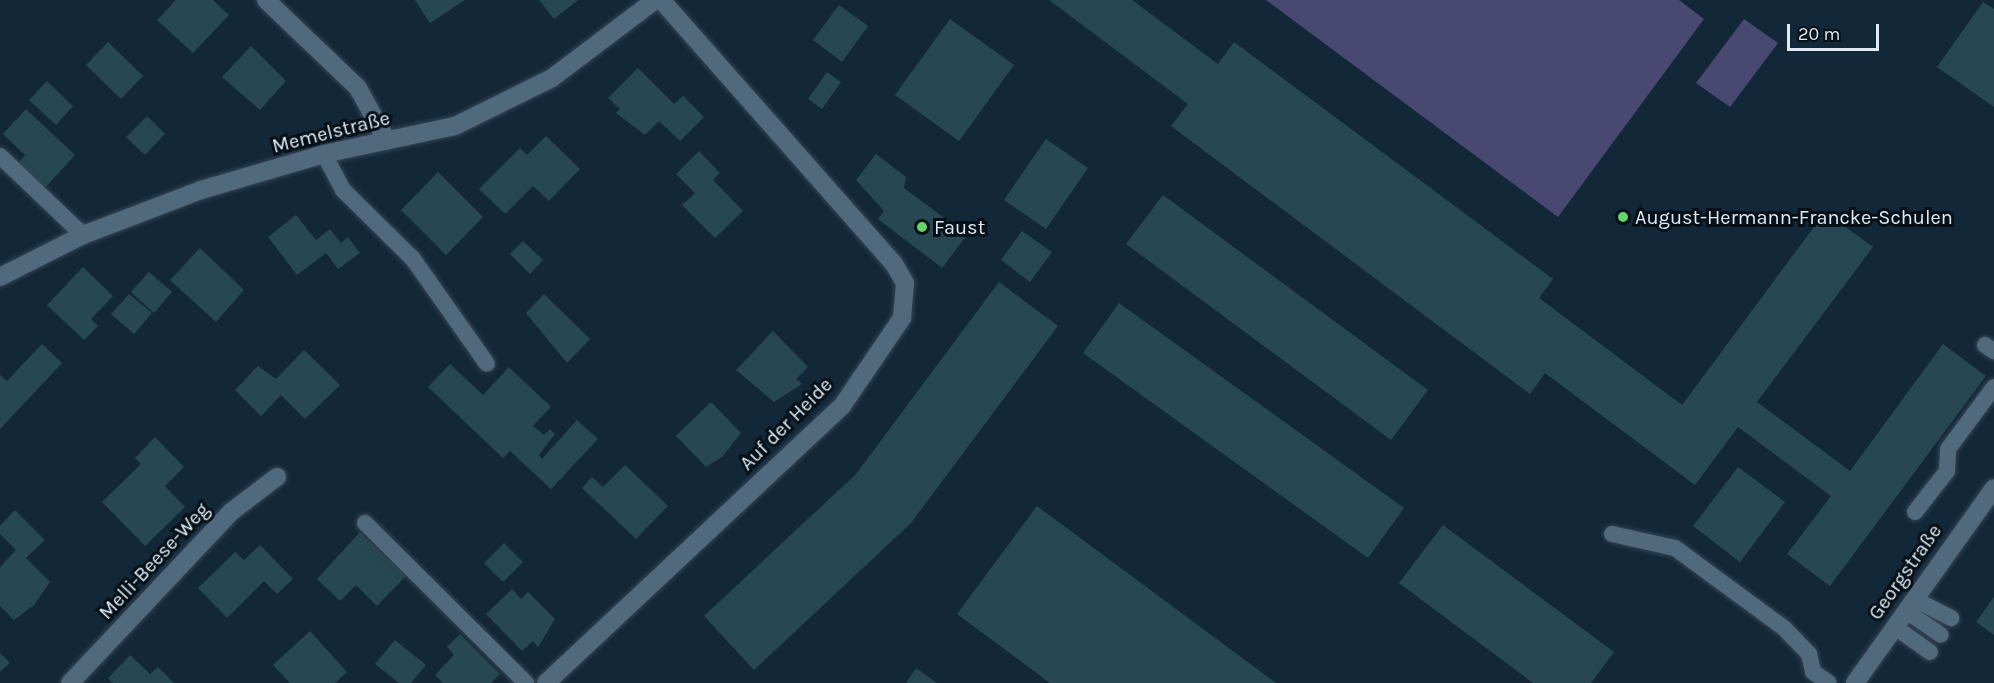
<!DOCTYPE html>
<meta charset="utf-8">
<style>
body{margin:0}
#map{position:relative;width:1994px;height:683px;overflow:hidden;background:#122839;font-family:Karla,sans-serif}
div>[style]{position:absolute}
[style*='--x']{left:calc(var(--x)*1px);top:calc(var(--y)*1px);width:calc(var(--w)*1px);rotate:calc(var(--a)*1deg)}
.green>*{inset:0;background:#494871}
.building>*{inset:0;background:#274753}
.roads{filter:drop-shadow(0 0 2px #354453) drop-shadow(0 0 2px #354453)}
.service>*{height:16px;margin:-8px;padding:0 8px;transform-origin:8px;border-radius:8px;background:#51697d}
.minor>*{height:18px;margin:-9px;padding:0 9px;transform-origin:9px;border-radius:9px;background:#51697d}
.tertiary>*{height:18px;margin:-9px;padding:0 9px;transform-origin:9px;border-radius:9px;background:#51697d}
.dots>*{width:16px;height:16px;translate:-50% -50%;box-sizing:border-box;border:3px solid #071017;border-radius:50%}
span{translate:-50% -50%;white-space:nowrap;text-align:center;line-height:1.15;-webkit-text-stroke:6px #071017;paint-order:stroke}
.street-label{font-size:20px;color:#ddeaf6}
.poi-label{font-size:20px;color:#ddeaf6}
.left{translate:0 -50%;text-align:left}
.scale{position:absolute;left:1787px;top:24px;width:92px;height:27px;box-sizing:border-box;border:3px solid #ddeaf6;border-top:0;padding-left:8px;font-size:18px;line-height:21px;white-space:nowrap;color:#ddeaf6;-webkit-text-stroke:4px #071017;paint-order:stroke}
</style>
<div id="map">
<div class="green">
<div style="clip-path:polygon(1266px 0,1679px 0,1704px 19px,1558px 217px)"></div>
<div style="clip-path:polygon(1744px 19px,1778px 43px,1730px 107px,1696px 83px)"></div>
</div>
<div class="building">
<div style="clip-path:polygon(176px 0,213px 0,229px 15px,193px 53px,157px 20px)"></div>
<div style="clip-path:polygon(415px 0,465px 0,430px 23px)"></div>
<div style="clip-path:polygon(539px 0,578px 0,554px 19px)"></div>
<div style="clip-path:polygon(1049px 0,1132px 0,1218px 64px,1234px 42px,1553px 279px,1539px 298px,1682px 405px,1825px 212px,1873px 247px,1757px 402px,1850px 471px,1943px 344px,1986px 376px,1830px 586px,1787px 554px,1831px 496px,1738px 427px,1695px 485px,1545px 373px,1530px 394px,1171px 126px,1188px 104px)"></div>
<div style="clip-path:polygon(1983px 2px,1994px 9px,1994px 107px,1937px 67px)"></div>
<div style="clip-path:polygon(839px 5px,868px 26px,842px 62px,813px 40px)"></div>
<div style="clip-path:polygon(950px 19px,1014px 65px,959px 141px,895px 95px)"></div>
<div style="clip-path:polygon(108px 42px,143px 76px,121px 99px,86px 65px)"></div>
<div style="clip-path:polygon(251px 46px,286px 81px,260px 110px,222px 77px)"></div>
<div style="clip-path:polygon(638px 68px,674px 104px,683px 96px,704px 117px,680px 141px,659px 121px,645px 135px,616px 113px,620px 109px,608px 98px)"></div>
<div style="clip-path:polygon(827px 72px,841px 82px,822px 109px,808px 99px)"></div>
<div style="clip-path:polygon(47px 81px,73px 106px,56px 125px,29px 100px)"></div>
<div style="clip-path:polygon(26px 109px,75px 155px,44px 189px,17px 164px,25px 155px,3px 134px)"></div>
<div style="clip-path:polygon(147px 116px,165px 134px,145px 155px,126px 137px)"></div>
<div style="clip-path:polygon(546px 136px,580px 169px,549px 201px,533px 186px,505px 214px,479px 189px,520px 148px,527px 155px)"></div>
<div style="clip-path:polygon(1046px 139px,1088px 168px,1046px 229px,1004px 200px)"></div>
<div style="clip-path:polygon(699px 151px,720px 173px,713px 180px,743px 211px,715px 238px,682px 205px,695px 193px,676px 174px)"></div>
<div style="clip-path:polygon(876px 154px,906px 177px,904px 188px,967px 235px,942px 268px,878px 219px,884px 211px,856px 180px)"></div>
<div style="clip-path:polygon(438px 172px,483px 217px,446px 255px,401px 210px)"></div>
<div style="clip-path:polygon(1163px 195px,1428px 390px,1391px 440px,1126px 244px)"></div>
<div style="clip-path:polygon(296px 215px,316px 240px,330px 229px,341px 243px,348px 237px,360px 253px,338px 269px,326px 253px,297px 275px,268px 237px)"></div>
<div style="clip-path:polygon(1022px 231px,1052px 252px,1030px 282px,1001px 260px)"></div>
<div style="clip-path:polygon(523px 241px,543px 260px,530px 274px,510px 254px)"></div>
<div style="clip-path:polygon(200px 248px,244px 290px,216px 322px,170px 280px)"></div>
<div style="clip-path:polygon(83px 267px,113px 296px,91px 319px,98px 326px,84px 340px,47px 305px)"></div>
<div style="clip-path:polygon(149px 272px,172px 292px,154px 313px,131px 292px)"></div>
<div style="clip-path:polygon(999px 282px,1058px 326px,911px 523px,754px 670px,704px 616px,856px 474px)"></div>
<div style="clip-path:polygon(129px 294px,152px 313px,134px 334px,111px 314px)"></div>
<div style="clip-path:polygon(544px 294px,590px 339px,567px 363px,526px 313px)"></div>
<div style="clip-path:polygon(1119px 303px,1404px 508px,1368px 558px,1083px 353px)"></div>
<div style="clip-path:polygon(773px 331px,808px 367px,796px 379px,802px 384px,774px 402px,736px 370px)"></div>
<div style="clip-path:polygon(42px 344px,62px 363px,0 429px,0 375px,7px 381px)"></div>
<div style="clip-path:polygon(304px 350px,340px 385px,305px 419px,281px 395px,261px 416px,235px 390px,258px 366px,276px 379px)"></div>
<div style="clip-path:polygon(450px 364px,483px 395px,509px 367px,551px 407px,533px 426px,544px 435px,550px 429px,555px 434px,539px 455px,542px 459px,577px 420px,598px 439px,551px 489px,510px 451px,503px 458px,428px 387px)"></div>
<div style="clip-path:polygon(711px 402px,741px 433px,722px 457px,706px 467px,676px 436px)"></div>
<div style="clip-path:polygon(155px 437px,184px 467px,165px 486px,185px 507px,145px 546px,102px 502px,141px 464px,135px 458px)"></div>
<div style="clip-path:polygon(625px 465px,668px 506px,636px 539px,582px 488px,592px 477px,603px 487px)"></div>
<div style="clip-path:polygon(1738px 467px,1785px 502px,1740px 562px,1693px 526px)"></div>
<div style="clip-path:polygon(1037px 506px,1276px 683px,1050px 683px,957px 614px)"></div>
<div style="clip-path:polygon(15px 510px,45px 540px,26px 558px,50px 582px,34px 605px,14px 620px,0 606px,0 567px,16px 550px,0 534px,0 526px)"></div>
<div style="clip-path:polygon(1443px 525px,1614px 652px,1591px 683px,1533px 683px,1399px 583px)"></div>
<div style="clip-path:polygon(360px 532px,406px 576px,377px 606px,356px 585px,340px 601px,317px 579px)"></div>
<div style="clip-path:polygon(504px 543px,523px 562px,503px 582px,484px 563px)"></div>
<div style="clip-path:polygon(260px 545px,293px 579px,277px 594px,264px 581px,227px 618px,198px 588px,235px 552px,244px 560px)"></div>
<div style="clip-path:polygon(512px 589px,521px 599px,528px 592px,555px 619px,538px 647px,533px 641px,522px 651px,486px 614px)"></div>
<div style="clip-path:polygon(1994px 597px,1994px 635px,1976px 622px)"></div>
<div style="clip-path:polygon(310px 631px,347px 672px,335px 683px,290px 683px,273px 665px)"></div>
<div style="clip-path:polygon(460px 634px,500px 674px,491px 683px,443px 683px,435px 675px,454px 655px,447px 647px)"></div>
<div style="clip-path:polygon(395px 640px,426px 665px,411px 683px,399px 683px,375px 664px)"></div>
<div style="clip-path:polygon(0 653px,10px 663px,0 672px)"></div>
<div style="clip-path:polygon(130px 655px,150px 674px,158px 667px,174px 683px,113px 683px,108px 678px)"></div>
<div style="clip-path:polygon(916px 668px,937px 683px,906px 683px)"></div>
</div>
<div class="roads">
<div class="service">
<div style="--x:324;--y:154;--w:41;--a:62.2"></div>
<div style="--x:343;--y:190;--w:98;--a:44.6"></div>
<div style="--x:413;--y:259;--w:128;--a:54.8"></div>
<div style="--x:0;--y:156;--w:115;--a:43.6"></div>
<div style="--x:1985;--y:345;--w:11;--a:34"></div>
<div style="--x:1915;--y:512;--w:52;--a:-52"></div>
<div style="--x:1947;--y:471;--w:22;--a:-87"></div>
<div style="--x:1948;--y:449;--w:77;--a:-53.4"></div>
<div style="--x:365;--y:523;--w:227;--a:44.8"></div>
<div style="--x:1612;--y:534;--w:65;--a:12.5"></div>
<div style="--x:1675;--y:548;--w:135;--a:36.3"></div>
<div style="--x:1784;--y:628;--w:36;--a:46"></div>
<div style="--x:1809;--y:654;--w:18;--a:77"></div>
<div style="--x:1813;--y:672;--w:19;--a:35"></div>
<div style="--x:1914;--y:599;--w:42;--a:27.2"></div>
<div style="--x:1906;--y:611;--w:42;--a:34.4"></div>
<div style="--x:1895;--y:627;--w:43;--a:35.5"></div>
</div>
<div class="minor">
<div style="--x:266;--y:0;--w:127;--a:43.7"></div>
<div style="--x:358;--y:88;--w:60;--a:61.3"></div>
<div style="--x:0;--y:277;--w:93;--a:-26.8"></div>
<div style="--x:83;--y:235;--w:126;--a:-20.9"></div>
<div style="--x:201;--y:190;--w:128;--a:-16.3"></div>
<div style="--x:324;--y:154;--w:134;--a:-12.1"></div>
<div style="--x:455;--y:126;--w:108;--a:-26.3"></div>
<div style="--x:552;--y:78;--w:129;--a:-37.1"></div>
<div style="--x:70;--y:683;--w:235;--a:-46.7"></div>
<div style="--x:231;--y:512;--w:58;--a:-37.3"></div>
<div style="--x:546;--y:683;--w:405;--a:-43.1"></div>
<div style="--x:842;--y:406;--w:107;--a:-55.7"></div>
<div style="--x:902;--y:318;--w:35;--a:-85"></div>
<div style="--x:905;--y:283;--w:22;--a:-120"></div>
<div style="--x:894;--y:264;--w:352;--a:-131.4"></div>
</div>
<div class="tertiary">
<div style="--x:1855;--y:683;--w:239;--a:-54.5"></div>
</div>
</div>
<div class="dots">
<div style="left:1623px;top:217px;background:#61d46a"></div>
<div style="left:922px;top:227px;background:#61d46a"></div>
</div>
<div class="street-label">
<span style="left:331px;top:132px;rotate:-14deg">Memelstraße</span>
<span style="left:786px;top:424px;rotate:-45deg">Auf der Heide</span>
<span style="left:154px;top:561px;rotate:-47deg">Melli-Beese-Weg</span>
<span style="left:1905px;top:572px;rotate:-55deg">Georgstraße</span>
</div>
<div class="poi-label">
<span class="left" style="left:1635px;top:217px">August-Hermann-Francke-Schulen</span>
<span class="left" style="left:934px;top:227px">Faust</span>
</div>
<div class="scale">20 m</div>
</div>
